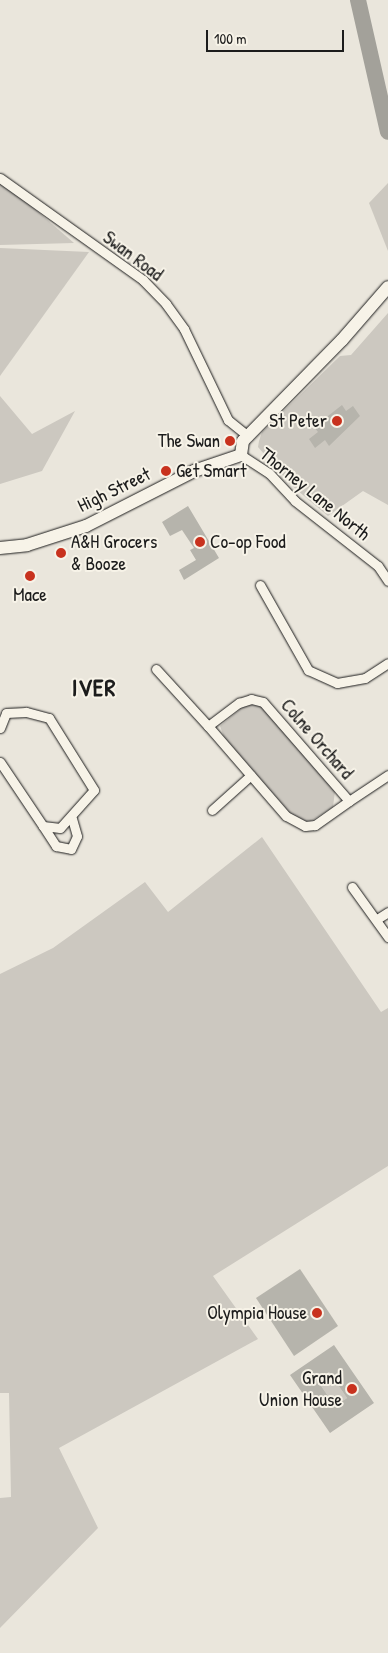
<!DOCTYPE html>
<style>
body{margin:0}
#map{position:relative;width:388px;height:1653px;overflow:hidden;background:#eae6dc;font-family:"Patrick Hand",sans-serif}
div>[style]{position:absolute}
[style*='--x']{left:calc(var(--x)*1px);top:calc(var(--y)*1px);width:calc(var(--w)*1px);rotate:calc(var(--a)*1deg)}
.green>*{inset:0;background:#ccc8c0}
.river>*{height:16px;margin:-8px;padding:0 8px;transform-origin:8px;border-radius:8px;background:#a3a19a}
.building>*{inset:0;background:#b6b4ac}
.roads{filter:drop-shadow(0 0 1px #1c1c1c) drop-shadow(0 0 1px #1c1c1c)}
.street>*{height:9px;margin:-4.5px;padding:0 4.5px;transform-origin:4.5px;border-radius:4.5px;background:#f7f3e8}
.secondary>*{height:12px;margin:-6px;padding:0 6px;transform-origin:6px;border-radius:6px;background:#f7f3e8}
.dots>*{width:14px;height:14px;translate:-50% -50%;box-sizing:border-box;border:2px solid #f7f3e8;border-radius:50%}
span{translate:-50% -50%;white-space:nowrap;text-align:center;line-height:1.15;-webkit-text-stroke:4px #f7f3e8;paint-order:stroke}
.street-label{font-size:19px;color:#1c1c1c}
.poi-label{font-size:19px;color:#1c1c1c}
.right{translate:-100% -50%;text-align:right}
.left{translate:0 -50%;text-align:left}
.district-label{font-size:24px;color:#1c1c1c;font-weight:700;letter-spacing:1px}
.scale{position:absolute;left:206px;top:30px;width:138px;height:22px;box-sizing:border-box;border:2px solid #1c1c1c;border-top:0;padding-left:6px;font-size:15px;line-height:18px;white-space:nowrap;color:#1c1c1c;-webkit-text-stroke:4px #f7f3e8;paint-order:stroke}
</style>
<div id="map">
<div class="green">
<div style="clip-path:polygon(0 179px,74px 243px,0 245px)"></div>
<div style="clip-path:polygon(388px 183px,388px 251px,369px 203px)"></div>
<div style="clip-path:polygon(0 248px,89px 252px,0 376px)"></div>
<div style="clip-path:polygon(388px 313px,388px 505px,363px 491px,328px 516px,291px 485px,258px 447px,259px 441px,262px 432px,340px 356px,351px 355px)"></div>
<div style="clip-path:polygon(0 396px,32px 434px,75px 411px,42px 471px,0 484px)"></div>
<div style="clip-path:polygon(249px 702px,262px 707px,335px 791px,333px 807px,308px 823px,298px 822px,224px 737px,220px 726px)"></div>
<div style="clip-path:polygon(262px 837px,381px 1012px,388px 1008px,388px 1166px,213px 1276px,258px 1339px,59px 1448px,98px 1528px,0 1628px,0 1498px,11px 1497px,9px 1393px,0 1393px,0 974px,53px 948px,145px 882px,168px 912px)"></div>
<div style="clip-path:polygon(329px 1372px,347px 1398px,335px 1406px,317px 1380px)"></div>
</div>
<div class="river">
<div style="--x:358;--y:0;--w:135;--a:77.2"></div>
</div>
<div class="building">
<div style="clip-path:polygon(342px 405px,346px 411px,353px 406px,360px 416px,329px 446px,325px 440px,315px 448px,309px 439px,318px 432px,314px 427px)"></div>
<div style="clip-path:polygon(188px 506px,219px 558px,184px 580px,179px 570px,196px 560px,190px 550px,194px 548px,182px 530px,170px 536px,162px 522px)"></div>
<div style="clip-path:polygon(300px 1269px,338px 1326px,294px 1356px,256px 1298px)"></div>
<div style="clip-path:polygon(evenodd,334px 1345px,374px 1403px,330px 1433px,290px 1375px,334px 1345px,329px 1372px,347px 1398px,335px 1406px,317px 1380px,329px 1372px)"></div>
</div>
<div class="roads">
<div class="street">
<div style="--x:0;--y:178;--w:176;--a:35.5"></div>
<div style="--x:143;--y:280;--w:33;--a:46"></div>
<div style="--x:166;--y:304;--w:31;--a:54"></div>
<div style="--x:184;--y:329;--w:101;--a:64.2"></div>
<div style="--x:228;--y:420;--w:26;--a:39"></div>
<div style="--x:241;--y:455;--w:33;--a:33"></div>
<div style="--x:269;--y:473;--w:38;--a:47"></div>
<div style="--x:295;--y:501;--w:105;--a:38.1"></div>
<div style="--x:378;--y:566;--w:18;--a:56"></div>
<div style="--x:260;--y:585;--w:98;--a:60.5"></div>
<div style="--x:308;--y:670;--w:32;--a:24"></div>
<div style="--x:337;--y:683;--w:28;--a:-10"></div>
<div style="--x:365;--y:678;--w:27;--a:-33"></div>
<div style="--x:156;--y:669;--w:77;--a:47.6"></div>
<div style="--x:251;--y:699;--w:12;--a:14"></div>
<div style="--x:263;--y:702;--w:131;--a:49"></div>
<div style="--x:349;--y:801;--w:42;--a:144.8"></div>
<div style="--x:315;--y:825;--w:10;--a:174"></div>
<div style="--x:305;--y:826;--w:21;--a:-152"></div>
<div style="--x:286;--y:816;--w:119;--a:-130.9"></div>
<div style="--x:208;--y:726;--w:39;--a:-37"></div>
<div style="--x:239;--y:703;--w:13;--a:-18"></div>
<div style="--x:0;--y:728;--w:16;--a:-68"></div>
<div style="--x:0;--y:762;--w:77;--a:56.1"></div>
<div style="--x:43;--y:826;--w:17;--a:7"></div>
<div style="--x:60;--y:828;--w:51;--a:-48.2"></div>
<div style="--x:94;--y:790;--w:85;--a:-122"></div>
<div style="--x:49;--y:718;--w:24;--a:-165"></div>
<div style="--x:26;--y:712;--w:20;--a:177"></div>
<div style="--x:349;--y:801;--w:47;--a:-33.7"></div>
<div style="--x:212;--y:810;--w:52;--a:-41.9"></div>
<div style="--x:43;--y:826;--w:24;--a:57"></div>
<div style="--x:56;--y:846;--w:15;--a:11"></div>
<div style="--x:71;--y:849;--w:14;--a:-65"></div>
<div style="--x:77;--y:836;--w:18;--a:-106"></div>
<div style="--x:352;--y:887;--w:62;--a:54.2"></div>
<div style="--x:377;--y:919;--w:13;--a:-32"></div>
</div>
<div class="secondary">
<div style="--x:0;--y:548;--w:27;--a:-6"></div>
<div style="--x:27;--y:545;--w:62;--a:-17.9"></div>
<div style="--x:86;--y:526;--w:121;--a:-27"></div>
<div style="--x:194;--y:471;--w:50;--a:-18.8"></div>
<div style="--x:241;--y:455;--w:14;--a:-82"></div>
<div style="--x:243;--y:441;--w:141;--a:-45.6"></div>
<div style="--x:342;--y:340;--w:70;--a:-49"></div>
</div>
</div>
<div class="dots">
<div style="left:337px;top:421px;background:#c8321e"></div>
<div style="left:230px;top:441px;background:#c8321e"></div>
<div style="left:166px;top:471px;background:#c8321e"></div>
<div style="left:200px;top:542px;background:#c8321e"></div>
<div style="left:61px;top:553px;background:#c8321e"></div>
<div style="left:30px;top:576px;background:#c8321e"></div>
<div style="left:317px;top:1313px;background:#c8321e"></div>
<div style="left:352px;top:1389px;background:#c8321e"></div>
</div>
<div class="street-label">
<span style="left:133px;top:256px;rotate:37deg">Swan Road</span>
<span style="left:114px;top:490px;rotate:-26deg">High Street</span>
<span style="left:315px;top:494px;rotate:39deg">Thorney Lane North</span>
<span style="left:317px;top:739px;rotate:49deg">Colne Orchard</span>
</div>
<div class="poi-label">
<span class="right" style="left:327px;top:421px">St Peter</span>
<span class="right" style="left:220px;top:441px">The Swan</span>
<span class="left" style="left:176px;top:471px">Get Smart</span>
<span class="left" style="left:71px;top:553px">A&amp;H Grocers<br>&amp; Booze</span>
<span class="left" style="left:210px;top:542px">Co-op Food</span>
<span style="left:30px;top:595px">Mace</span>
<span class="right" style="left:307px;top:1313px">Olympia House</span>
<span class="right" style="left:342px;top:1389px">Grand<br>Union House</span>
</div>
<div class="district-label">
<span style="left:94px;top:688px">IVER</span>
</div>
<div class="scale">100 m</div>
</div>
